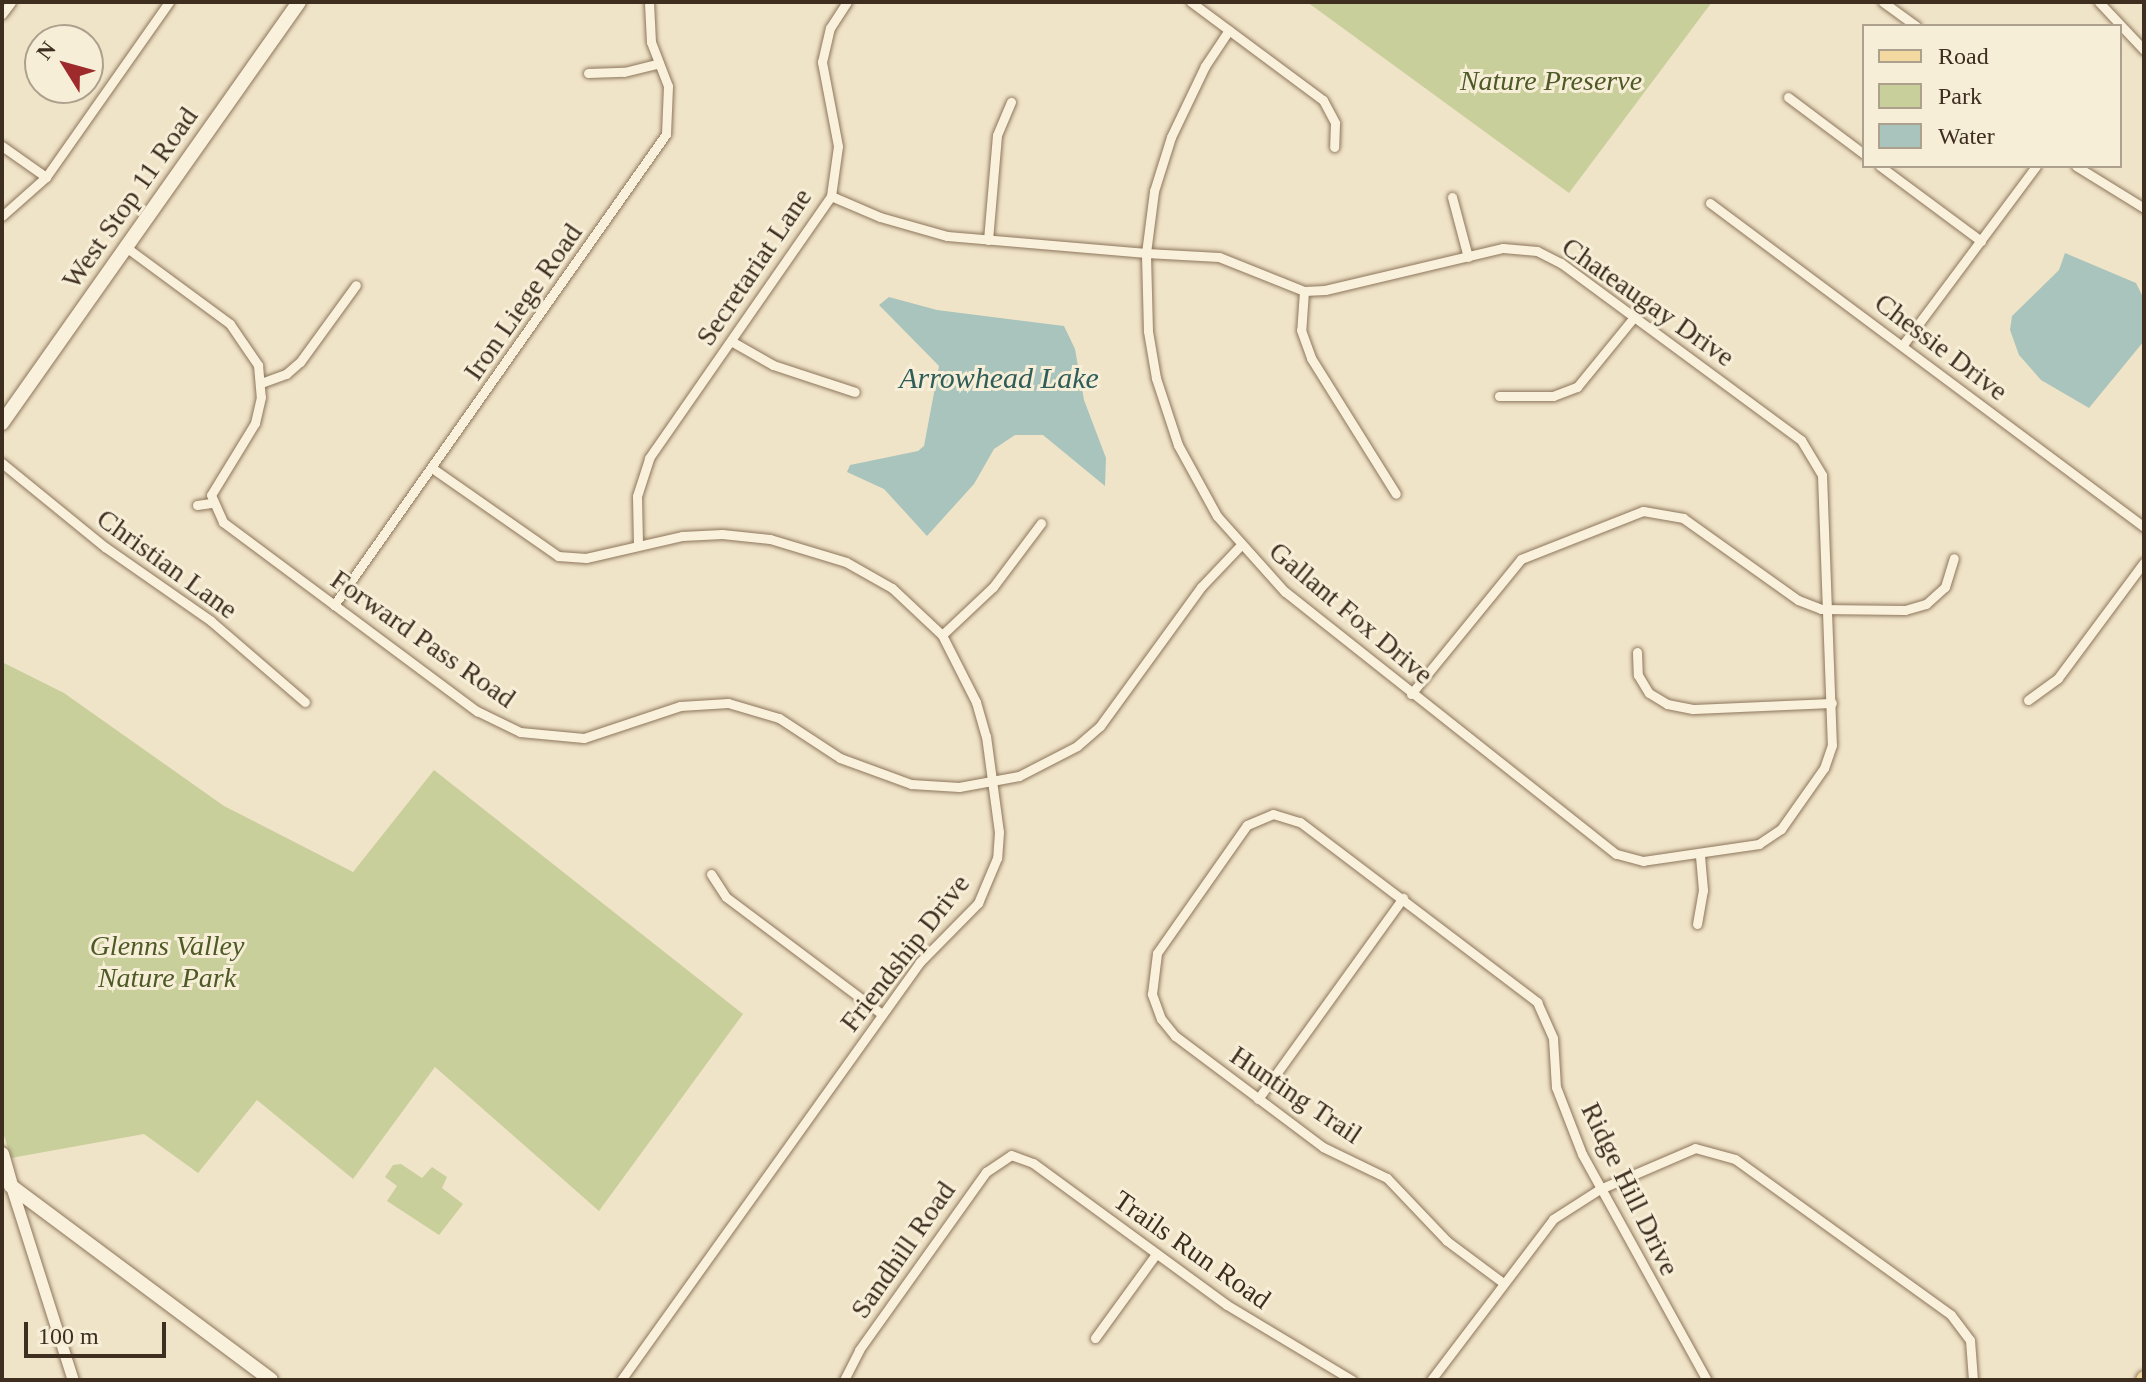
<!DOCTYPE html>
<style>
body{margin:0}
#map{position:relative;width:2146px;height:1382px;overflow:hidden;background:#f0e4c8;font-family:Georgia,serif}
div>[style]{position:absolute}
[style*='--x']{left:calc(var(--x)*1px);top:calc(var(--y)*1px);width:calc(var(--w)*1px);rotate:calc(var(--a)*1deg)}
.green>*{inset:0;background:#c9cf9b}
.water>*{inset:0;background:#a9c4bc}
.roads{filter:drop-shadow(0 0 2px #8d765c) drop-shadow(0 0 2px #8d765c)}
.minor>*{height:9px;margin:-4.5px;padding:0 4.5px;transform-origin:4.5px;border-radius:4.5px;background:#faf1dc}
.tertiary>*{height:11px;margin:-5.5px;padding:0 5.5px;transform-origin:5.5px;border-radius:5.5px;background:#faf1dc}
.secondary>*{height:14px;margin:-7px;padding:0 7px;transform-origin:7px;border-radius:7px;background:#faf1dc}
.primary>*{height:14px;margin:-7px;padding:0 7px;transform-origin:7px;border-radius:7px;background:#f3d9a0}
span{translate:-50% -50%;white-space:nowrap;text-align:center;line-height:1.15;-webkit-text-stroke:6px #f7eed8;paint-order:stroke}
.park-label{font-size:28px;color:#4d5a26;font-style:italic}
.street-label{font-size:28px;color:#3d2e20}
.water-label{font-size:30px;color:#2f5d5a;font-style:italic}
.frame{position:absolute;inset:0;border:4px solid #3d2e20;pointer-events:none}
.legend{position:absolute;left:1862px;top:24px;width:260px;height:144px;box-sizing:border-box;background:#f7eed8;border:2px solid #ada18e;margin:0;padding:10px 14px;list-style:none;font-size:24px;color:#3d2e20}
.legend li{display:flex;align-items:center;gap:16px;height:40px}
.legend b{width:40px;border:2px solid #ada18e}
.north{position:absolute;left:24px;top:24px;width:80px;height:80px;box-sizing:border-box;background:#f7eed8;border:2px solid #ada18e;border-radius:50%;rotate:307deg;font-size:22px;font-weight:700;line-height:32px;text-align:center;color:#3d2e20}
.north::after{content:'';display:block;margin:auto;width:28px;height:36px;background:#9e2a2b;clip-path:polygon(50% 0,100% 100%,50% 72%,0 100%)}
.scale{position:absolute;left:24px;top:1322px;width:142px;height:36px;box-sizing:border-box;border:4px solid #3d2e20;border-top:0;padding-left:10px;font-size:24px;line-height:28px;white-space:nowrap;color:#3d2e20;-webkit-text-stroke:6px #f7eed8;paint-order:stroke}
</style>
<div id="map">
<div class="green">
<div style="clip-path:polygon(1307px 2px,1712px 2px,1569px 193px)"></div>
<div style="clip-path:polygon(2px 662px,64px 693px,224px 806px,353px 872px,434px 770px,743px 1014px,599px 1211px,435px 1067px,353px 1179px,257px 1100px,198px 1173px,144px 1134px,11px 1158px,2px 1129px)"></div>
<div style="clip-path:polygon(401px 1164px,422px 1178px,432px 1167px,447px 1177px,442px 1188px,463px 1204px,439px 1235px,387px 1201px,397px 1186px,385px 1177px,393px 1165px)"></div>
</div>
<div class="water">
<div style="clip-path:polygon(2065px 253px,2136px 283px,2144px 299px,2144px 341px,2089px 408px,2041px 380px,2019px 355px,2010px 330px,2012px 316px,2059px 270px)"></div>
<div style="clip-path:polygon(889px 297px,937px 310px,1064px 326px,1075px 349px,1084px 400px,1106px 458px,1105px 486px,1043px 435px,1015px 435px,994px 449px,974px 484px,927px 536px,884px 489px,847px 472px,850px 465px,918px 451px,924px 446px,939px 366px,879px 305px)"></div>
</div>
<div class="roads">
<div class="minor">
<div style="--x:1191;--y:2;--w:164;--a:36.6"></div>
<div style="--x:1323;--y:100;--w:26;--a:62"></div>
<div style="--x:1335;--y:123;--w:24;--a:92"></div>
<div style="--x:1883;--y:2;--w:41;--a:36"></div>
<div style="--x:2099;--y:2;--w:66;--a:46.8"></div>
<div style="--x:2;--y:14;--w:15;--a:-53"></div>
<div style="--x:588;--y:73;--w:36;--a:-2"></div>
<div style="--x:624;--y:72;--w:36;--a:-14"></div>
<div style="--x:1788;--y:97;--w:95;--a:36.9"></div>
<div style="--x:2;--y:146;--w:54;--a:35.2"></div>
<div style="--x:1880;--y:166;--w:126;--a:36.6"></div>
<div style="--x:2076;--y:166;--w:80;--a:31.7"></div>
<div style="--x:831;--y:196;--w:53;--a:23.2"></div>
<div style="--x:880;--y:217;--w:70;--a:15.8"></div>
<div style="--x:947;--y:236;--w:200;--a:4.9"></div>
<div style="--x:1146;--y:253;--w:73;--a:3.1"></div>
<div style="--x:1219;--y:257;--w:92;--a:21.8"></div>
<div style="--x:1304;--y:291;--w:21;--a:-3"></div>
<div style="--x:1325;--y:290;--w:183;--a:-13.3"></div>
<div style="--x:1503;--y:248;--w:34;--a:5"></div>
<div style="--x:1537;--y:251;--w:27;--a:27"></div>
<div style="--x:1561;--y:263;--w:298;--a:36.4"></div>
<div style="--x:1801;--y:440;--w:41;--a:59"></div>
<div style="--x:1822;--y:475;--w:270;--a:87.9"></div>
<div style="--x:1832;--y:745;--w:24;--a:109"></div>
<div style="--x:1824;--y:768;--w:75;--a:125.2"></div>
<div style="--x:1781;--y:829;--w:27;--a:146"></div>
<div style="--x:1759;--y:844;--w:117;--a:171.7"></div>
<div style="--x:1643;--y:861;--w:28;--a:-165"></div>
<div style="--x:1616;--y:854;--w:422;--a:-141.6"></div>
<div style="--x:1285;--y:592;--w:102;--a:-131.8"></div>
<div style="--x:1217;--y:516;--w:81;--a:-118.8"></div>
<div style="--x:1178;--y:445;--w:71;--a:-108.2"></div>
<div style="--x:1156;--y:378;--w:48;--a:-99.7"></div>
<div style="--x:1148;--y:331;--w:78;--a:-91.5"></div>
<div style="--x:1146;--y:253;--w:63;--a:-82.6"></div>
<div style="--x:1154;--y:191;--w:57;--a:-72.5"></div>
<div style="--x:1171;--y:137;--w:79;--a:-64.4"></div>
<div style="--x:1205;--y:66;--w:43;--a:-56.3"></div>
<div style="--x:1452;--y:197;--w:62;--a:75.1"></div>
<div style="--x:1710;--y:203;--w:542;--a:36.74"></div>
<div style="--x:2;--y:216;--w:59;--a:-41.6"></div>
<div style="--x:46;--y:177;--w:214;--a:-54.9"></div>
<div style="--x:988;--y:240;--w:105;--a:-85.1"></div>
<div style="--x:997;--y:135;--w:36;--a:-67"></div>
<div style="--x:127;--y:248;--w:128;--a:36.4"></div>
<div style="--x:230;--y:324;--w:50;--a:55.7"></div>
<div style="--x:258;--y:365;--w:32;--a:85"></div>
<div style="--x:261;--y:397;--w:27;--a:103"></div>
<div style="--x:255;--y:423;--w:84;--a:121.4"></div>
<div style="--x:211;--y:495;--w:30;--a:66"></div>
<div style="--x:223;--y:522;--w:317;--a:36.7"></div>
<div style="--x:477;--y:711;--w:48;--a:26"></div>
<div style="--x:520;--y:732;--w:64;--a:5.4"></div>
<div style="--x:584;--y:738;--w:101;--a:-18.4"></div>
<div style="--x:680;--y:706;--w:48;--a:-3.6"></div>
<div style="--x:728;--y:703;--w:53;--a:16.4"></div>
<div style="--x:779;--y:718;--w:73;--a:33.3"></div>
<div style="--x:840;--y:758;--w:76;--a:20.1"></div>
<div style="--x:911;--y:784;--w:48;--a:3.6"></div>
<div style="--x:959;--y:787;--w:61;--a:-10.4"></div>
<div style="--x:1019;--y:776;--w:65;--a:-27.3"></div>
<div style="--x:1077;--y:746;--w:30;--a:-41"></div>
<div style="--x:1100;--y:726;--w:172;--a:-54"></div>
<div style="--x:1201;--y:587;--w:57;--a:-46.4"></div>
<div style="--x:1304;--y:291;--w:39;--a:94"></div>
<div style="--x:1301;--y:330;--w:30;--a:70"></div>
<div style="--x:1311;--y:358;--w:160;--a:58"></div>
<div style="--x:731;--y:341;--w:48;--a:29.7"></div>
<div style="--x:773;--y:365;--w:86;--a:18.2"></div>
<div style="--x:1902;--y:346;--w:224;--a:-53.3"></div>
<div style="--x:261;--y:383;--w:27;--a:-20"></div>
<div style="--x:286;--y:374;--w:18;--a:-41"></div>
<div style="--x:300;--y:362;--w:95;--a:-54"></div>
<div style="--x:1499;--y:396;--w:54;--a:0"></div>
<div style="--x:1553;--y:396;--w:26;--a:-21"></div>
<div style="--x:1577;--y:387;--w:90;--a:-50.8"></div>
<div style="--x:2;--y:463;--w:133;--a:39.2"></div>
<div style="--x:105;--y:547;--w:129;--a:34.9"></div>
<div style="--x:211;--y:621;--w:124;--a:40.8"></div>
<div style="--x:432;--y:468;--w:154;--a:34.9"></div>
<div style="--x:558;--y:556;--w:28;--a:4"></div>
<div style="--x:586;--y:558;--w:98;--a:-12.9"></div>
<div style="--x:682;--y:536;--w:40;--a:-2.9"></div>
<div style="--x:722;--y:534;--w:48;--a:5.9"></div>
<div style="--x:770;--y:539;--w:79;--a:16.8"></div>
<div style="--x:846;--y:562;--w:53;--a:29.5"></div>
<div style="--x:892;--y:588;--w:69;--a:43.2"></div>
<div style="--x:942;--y:635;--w:75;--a:63.1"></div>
<div style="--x:976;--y:702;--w:35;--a:74"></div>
<div style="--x:986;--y:736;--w:97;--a:82.3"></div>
<div style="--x:999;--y:832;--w:26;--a:94"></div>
<div style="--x:997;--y:858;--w:49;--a:112.9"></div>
<div style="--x:978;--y:903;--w:83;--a:134.5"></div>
<div style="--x:920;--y:962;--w:514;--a:125.58"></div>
<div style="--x:197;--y:505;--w:14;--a:-8"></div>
<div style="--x:638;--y:544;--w:48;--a:-91.2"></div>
<div style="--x:637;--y:496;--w:40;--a:-72"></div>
<div style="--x:649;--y:458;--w:319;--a:-55.2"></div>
<div style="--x:831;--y:196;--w:50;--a:-82"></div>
<div style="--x:838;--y:146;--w:86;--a:-100.8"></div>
<div style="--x:822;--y:62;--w:35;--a:-77"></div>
<div style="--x:830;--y:28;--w:31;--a:-57"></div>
<div style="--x:334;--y:605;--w:576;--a:-54.82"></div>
<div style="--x:666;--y:134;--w:48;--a:-87.6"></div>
<div style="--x:668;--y:86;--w:47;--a:-111.1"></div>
<div style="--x:651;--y:42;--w:40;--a:-92.9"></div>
<div style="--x:942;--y:635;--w:70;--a:-43.3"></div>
<div style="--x:993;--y:587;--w:80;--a:-53.1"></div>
<div style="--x:1637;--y:652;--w:23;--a:88"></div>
<div style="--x:1638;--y:675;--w:21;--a:59"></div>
<div style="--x:1649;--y:693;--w:21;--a:31"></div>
<div style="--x:1667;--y:704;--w:26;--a:11"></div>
<div style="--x:1693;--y:709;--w:139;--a:-2.5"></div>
<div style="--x:1411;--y:694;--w:174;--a:-50.8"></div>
<div style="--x:1521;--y:559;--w:131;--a:-21.5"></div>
<div style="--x:1643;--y:511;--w:41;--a:9.9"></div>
<div style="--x:1683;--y:518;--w:141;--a:35.5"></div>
<div style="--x:1798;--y:600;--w:25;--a:21"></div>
<div style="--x:1821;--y:609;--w:84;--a:0.7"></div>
<div style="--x:1905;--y:610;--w:22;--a:-16"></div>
<div style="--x:1926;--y:604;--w:25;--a:-42"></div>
<div style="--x:1945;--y:587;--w:30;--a:-73"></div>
<div style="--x:2028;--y:700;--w:37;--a:-36"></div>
<div style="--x:2058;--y:678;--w:144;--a:-53.4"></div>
<div style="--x:711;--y:874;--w:27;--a:57"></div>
<div style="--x:726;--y:897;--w:195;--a:36.9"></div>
<div style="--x:1697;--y:924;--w:35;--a:-80"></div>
<div style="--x:1703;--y:890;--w:34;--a:-95"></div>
<div style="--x:1258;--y:1099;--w:248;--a:-54.2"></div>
<div style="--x:1502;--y:1282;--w:69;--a:-143.3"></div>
<div style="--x:1447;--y:1241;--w:87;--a:-133.6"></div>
<div style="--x:1387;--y:1178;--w:71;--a:-154.2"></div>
<div style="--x:1323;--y:1147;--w:185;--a:-143.1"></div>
<div style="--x:1175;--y:1036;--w:22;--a:-129"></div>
<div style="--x:1161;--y:1019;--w:27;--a:-110"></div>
<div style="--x:1152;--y:994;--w:41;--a:-83"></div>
<div style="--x:1157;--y:953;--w:156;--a:-54.9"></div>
<div style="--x:1247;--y:825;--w:28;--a:-23"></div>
<div style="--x:1273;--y:814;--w:28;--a:17"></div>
<div style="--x:1300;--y:822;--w:298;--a:37.2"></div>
<div style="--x:1537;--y:1002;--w:39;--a:66"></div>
<div style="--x:1553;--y:1038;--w:49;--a:86.5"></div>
<div style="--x:1556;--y:1087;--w:72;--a:68.8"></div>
<div style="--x:1582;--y:1154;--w:258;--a:61.1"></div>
<div style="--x:1095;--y:1338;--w:104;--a:-54"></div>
<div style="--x:844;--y:1380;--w:34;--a:-63"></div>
<div style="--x:859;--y:1350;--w:219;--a:-54.5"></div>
<div style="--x:986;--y:1172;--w:30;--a:-34"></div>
<div style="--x:1011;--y:1155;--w:23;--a:20"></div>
<div style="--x:1033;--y:1163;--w:240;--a:36.2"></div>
<div style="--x:1227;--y:1305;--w:146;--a:31"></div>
<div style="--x:1431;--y:1380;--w:202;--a:-52.8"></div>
<div style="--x:1553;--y:1219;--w:56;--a:-32.6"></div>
<div style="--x:1600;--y:1189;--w:103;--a:-23.3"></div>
<div style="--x:1695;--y:1148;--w:41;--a:15.4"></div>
<div style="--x:1735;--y:1159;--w:266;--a:35.8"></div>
<div style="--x:1951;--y:1315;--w:31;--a:53"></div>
<div style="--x:1970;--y:1340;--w:40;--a:85.7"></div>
</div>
<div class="tertiary">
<div style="--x:11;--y:1186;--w:204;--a:72.3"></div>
</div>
<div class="secondary">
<div style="--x:2;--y:423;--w:515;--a:-54.8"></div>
<div style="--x:2;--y:1154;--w:33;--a:74"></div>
<div style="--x:11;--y:1186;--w:324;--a:36.7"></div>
</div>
<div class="primary">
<div style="--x:2143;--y:1380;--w:2;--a:-63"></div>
</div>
</div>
<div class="park-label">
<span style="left:1551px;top:81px">Nature Preserve</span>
<span style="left:167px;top:962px">Glenns Valley<br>Nature Park</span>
</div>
<div class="street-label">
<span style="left:130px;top:198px;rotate:-55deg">West Stop 11 Road</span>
<span style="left:754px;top:267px;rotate:-56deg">Secretariat Lane</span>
<span style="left:523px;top:302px;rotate:-55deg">Iron Liege Road</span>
<span style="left:1648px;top:302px;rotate:35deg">Chateaugay Drive</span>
<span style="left:1941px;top:347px;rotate:37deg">Chessie Drive</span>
<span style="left:167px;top:564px;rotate:36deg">Christian Lane</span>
<span style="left:1351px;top:613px;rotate:40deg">Gallant Fox Drive</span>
<span style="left:423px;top:639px;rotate:35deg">Forward Pass Road</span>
<span style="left:905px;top:953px;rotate:-52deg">Friendship Drive</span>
<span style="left:1296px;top:1095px;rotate:34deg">Hunting Trail</span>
<span style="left:1630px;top:1189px;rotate:64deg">Ridge Hill Drive</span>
<span style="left:903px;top:1250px;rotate:-55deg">Sandhill Road</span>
<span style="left:1192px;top:1250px;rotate:35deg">Trails Run Road</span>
</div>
<div class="water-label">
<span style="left:999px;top:378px">Arrowhead Lake</span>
</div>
<div class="frame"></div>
<ul class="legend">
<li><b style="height:10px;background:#f3d9a0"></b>Road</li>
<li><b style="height:22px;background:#c9cf9b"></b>Park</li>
<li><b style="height:22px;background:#a9c4bc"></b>Water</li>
</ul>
<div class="north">N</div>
<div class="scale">100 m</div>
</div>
